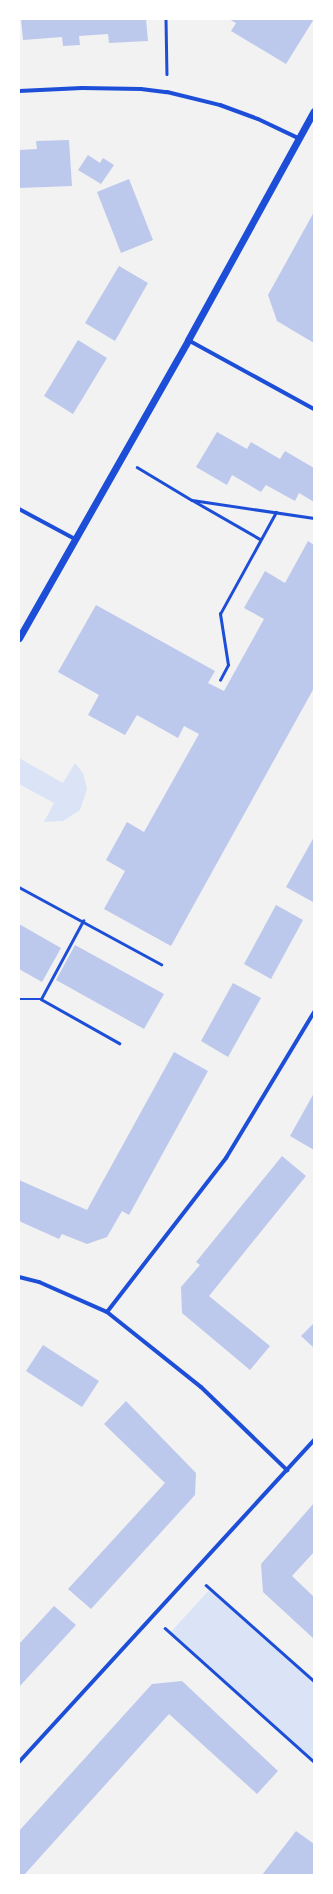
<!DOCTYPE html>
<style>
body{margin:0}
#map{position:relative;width:333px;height:1894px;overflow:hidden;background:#f2f2f2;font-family:Karla,sans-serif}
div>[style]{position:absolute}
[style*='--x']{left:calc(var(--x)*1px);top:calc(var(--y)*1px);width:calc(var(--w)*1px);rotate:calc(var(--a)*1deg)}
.green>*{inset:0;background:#dbe4f7}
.building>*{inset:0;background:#bdc9ec}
.path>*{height:2.5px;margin:-1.25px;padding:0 1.25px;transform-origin:1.25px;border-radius:1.25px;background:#1d4ed8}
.minor>*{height:4px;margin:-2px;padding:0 2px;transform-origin:2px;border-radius:2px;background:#1d4ed8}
.tertiary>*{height:7px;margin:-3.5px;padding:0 3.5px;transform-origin:3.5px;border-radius:3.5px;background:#1d4ed8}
span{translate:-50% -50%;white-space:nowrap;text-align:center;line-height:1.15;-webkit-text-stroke:4px #fff;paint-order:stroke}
.frame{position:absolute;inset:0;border:20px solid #fff;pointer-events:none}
</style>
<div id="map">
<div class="green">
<div style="clip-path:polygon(19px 758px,63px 783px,75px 763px,83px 773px,87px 789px,80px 810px,63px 821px,44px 822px,54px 803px,19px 784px)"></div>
<div style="clip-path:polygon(210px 1589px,314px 1681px,314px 1763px,170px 1633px)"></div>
</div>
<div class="building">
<div style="clip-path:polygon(21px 19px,146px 19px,148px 41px,109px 43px,108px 34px,79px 36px,80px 45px,63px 46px,62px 37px,23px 40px)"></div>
<div style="clip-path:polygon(229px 19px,314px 19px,286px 64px,231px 31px,236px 23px)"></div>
<div style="clip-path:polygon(69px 140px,72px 186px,19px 188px,19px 150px,37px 149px,36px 141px)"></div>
<div style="clip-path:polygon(88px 155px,100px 163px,103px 158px,114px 165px,101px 184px,78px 170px)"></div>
<div style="clip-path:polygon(129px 179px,153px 240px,121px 253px,97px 192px)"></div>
<div style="clip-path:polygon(314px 212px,314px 343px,277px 321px,268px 295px)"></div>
<div style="clip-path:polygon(119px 266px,148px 283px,115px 341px,85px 323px)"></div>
<div style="clip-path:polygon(78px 340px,107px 358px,73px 414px,44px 396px)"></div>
<div style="clip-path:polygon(217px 432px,247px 449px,251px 442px,280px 459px,285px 451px,314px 468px,314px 502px,299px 493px,295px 501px,266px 485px,261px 492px,232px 475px,227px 485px,196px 467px)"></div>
<div style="clip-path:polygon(308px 541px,314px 545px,314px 688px,171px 946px,104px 909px,125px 871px,106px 860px,127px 822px,144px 832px,199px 734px,184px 726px,178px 738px,137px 715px,125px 735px,88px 715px,99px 695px,58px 672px,96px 605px,215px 671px,208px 683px,224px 691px,264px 619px,244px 608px,265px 571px,285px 583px)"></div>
<div style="clip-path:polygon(314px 837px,314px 901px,313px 902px,286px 887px)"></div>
<div style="clip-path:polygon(276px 905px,303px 920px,271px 979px,244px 964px)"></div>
<div style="clip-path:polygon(19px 924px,61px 948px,42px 982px,19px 969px)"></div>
<div style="clip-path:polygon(75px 945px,164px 994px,144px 1029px,56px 980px)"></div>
<div style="clip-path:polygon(233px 983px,261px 998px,228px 1057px,201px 1041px)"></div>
<div style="clip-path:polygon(174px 1052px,208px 1071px,129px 1215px,122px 1211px,107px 1237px,87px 1244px,62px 1234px,59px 1239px,19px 1221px,19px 1180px,87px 1210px)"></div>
<div style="clip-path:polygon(314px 1093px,314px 1150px,290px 1136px)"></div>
<div style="clip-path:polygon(282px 1156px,306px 1176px,209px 1296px,270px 1346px,250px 1370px,182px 1313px,181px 1287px,200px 1265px,196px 1262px)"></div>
<div style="clip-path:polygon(314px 1323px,314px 1348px,301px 1336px)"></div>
<div style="clip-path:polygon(43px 1345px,99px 1381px,82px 1407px,26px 1371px)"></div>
<div style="clip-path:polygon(126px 1401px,196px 1473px,195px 1495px,91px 1609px,68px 1589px,165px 1483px,104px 1424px)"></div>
<div style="clip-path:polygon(314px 1503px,314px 1552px,292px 1576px,314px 1597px,314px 1639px,263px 1592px,261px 1564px)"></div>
<div style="clip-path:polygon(54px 1606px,76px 1625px,19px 1687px,19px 1644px)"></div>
<div style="clip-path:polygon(182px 1681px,278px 1771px,257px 1794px,169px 1714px,24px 1875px,19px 1875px,19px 1831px,152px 1684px)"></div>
<div style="clip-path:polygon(296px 1831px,314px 1844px,314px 1875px,262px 1875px)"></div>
</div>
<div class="path">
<div style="--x:166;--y:19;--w:55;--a:89"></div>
<div style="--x:137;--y:467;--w:64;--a:31"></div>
<div style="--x:192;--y:500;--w:123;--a:8.4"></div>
<div style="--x:194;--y:501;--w:76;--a:29.9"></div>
<div style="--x:220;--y:680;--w:17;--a:-62"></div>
<div style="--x:228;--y:665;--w:52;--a:-98.9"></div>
<div style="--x:220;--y:614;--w:116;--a:-61.2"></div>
<div style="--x:19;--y:887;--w:162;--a:28.5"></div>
<div style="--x:19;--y:999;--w:22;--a:0"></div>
<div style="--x:41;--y:999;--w:90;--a:29.4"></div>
<div style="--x:41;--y:999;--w:89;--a:-61.7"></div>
<div style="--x:206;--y:1585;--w:144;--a:41.6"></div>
<div style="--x:165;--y:1628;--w:199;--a:41.9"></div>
</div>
<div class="minor">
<div style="--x:19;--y:91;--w:63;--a:-2.7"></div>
<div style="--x:82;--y:88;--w:59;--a:1"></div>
<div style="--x:141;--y:89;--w:26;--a:7"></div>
<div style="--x:167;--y:92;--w:55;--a:13.8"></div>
<div style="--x:220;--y:105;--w:40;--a:20.2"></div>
<div style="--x:258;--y:119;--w:44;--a:25.4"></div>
<div style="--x:188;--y:340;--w:144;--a:28.7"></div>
<div style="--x:19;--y:509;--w:64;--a:28.2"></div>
<div style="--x:19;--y:1277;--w:21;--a:14"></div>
<div style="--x:39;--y:1282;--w:74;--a:23.8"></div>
<div style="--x:107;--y:1312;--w:120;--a:38.6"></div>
<div style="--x:201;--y:1387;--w:120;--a:44"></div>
<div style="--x:107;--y:1312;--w:195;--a:-52.3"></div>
<div style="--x:226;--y:1158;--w:170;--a:-58.9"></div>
<div style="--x:19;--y:1762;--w:437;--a:-47.5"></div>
</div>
<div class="tertiary">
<div style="--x:19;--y:638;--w:343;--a:-60.4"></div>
<div style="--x:188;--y:340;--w:261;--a:-61.2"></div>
</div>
<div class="frame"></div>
</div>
